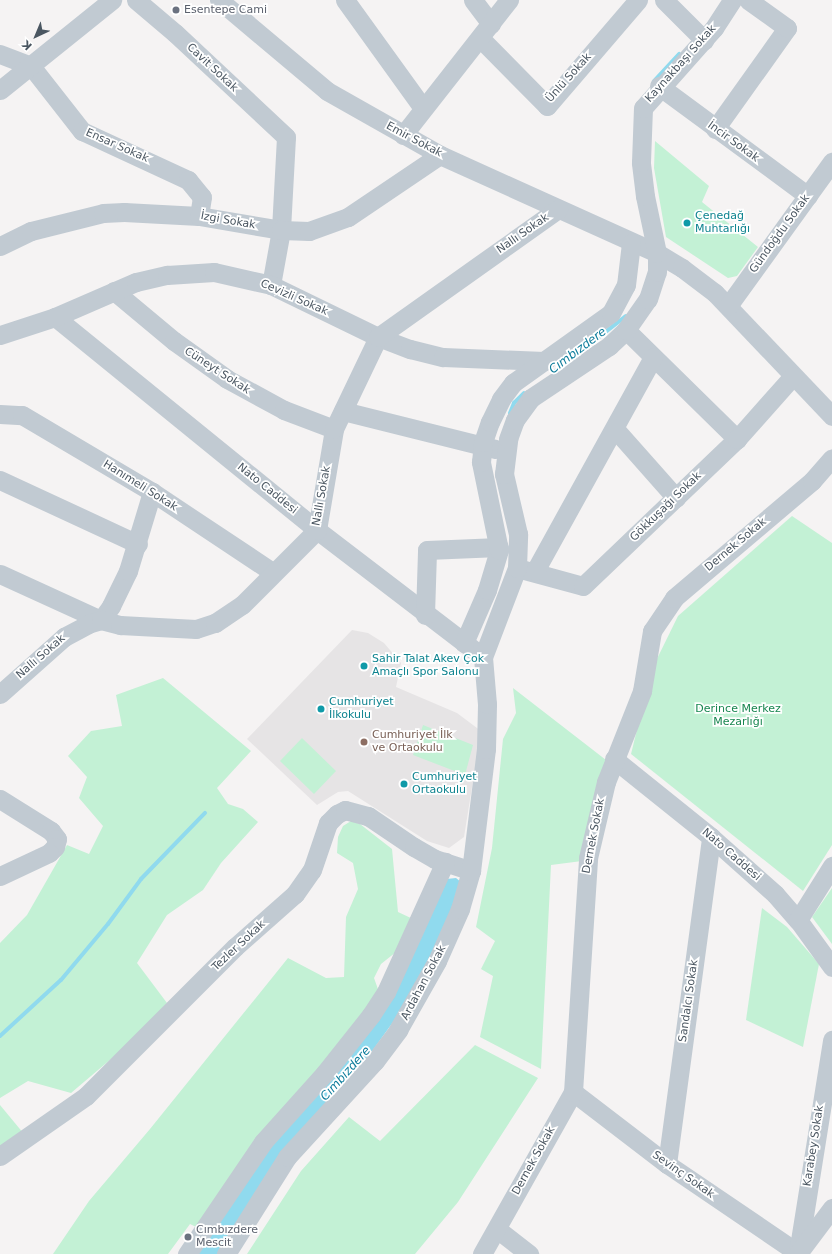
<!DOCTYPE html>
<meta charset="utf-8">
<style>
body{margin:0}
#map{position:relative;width:832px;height:1254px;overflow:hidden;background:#f5f3f3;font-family:"DejaVu Sans",sans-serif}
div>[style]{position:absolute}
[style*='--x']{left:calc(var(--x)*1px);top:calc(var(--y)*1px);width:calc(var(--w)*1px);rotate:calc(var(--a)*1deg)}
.education>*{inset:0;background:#e6e4e5}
.green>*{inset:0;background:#c3f1d5}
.water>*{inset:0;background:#90daee}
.stream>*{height:4px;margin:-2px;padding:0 2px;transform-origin:2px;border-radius:2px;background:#90daee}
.minor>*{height:19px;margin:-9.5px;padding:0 9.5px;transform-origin:9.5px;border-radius:9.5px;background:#c1cad2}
.dots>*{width:11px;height:11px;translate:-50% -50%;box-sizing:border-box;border:2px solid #fff;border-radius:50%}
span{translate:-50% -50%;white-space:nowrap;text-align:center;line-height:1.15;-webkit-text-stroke:3.5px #fff;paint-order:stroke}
.worship-label{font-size:11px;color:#5b616d}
.left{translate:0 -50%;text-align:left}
.street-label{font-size:11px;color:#4a5661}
.culture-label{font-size:11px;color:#0d838f}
.park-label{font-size:11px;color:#17864f}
.education-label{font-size:11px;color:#785e54}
.water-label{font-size:12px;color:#0c7c9b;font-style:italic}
.north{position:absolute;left:16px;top:16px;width:40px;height:40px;-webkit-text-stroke:3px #fff;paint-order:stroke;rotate:224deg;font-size:11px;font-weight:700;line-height:16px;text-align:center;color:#4a5661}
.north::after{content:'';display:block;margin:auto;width:14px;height:18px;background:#4a5661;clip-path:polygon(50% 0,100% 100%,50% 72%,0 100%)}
</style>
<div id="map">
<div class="education">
<div style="clip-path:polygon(352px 630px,368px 633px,384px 643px,401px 663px,396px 687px,457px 713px,481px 731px,464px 837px,449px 848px,427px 841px,348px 791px,338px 792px,317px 805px,247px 739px)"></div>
</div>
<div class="green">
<div style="clip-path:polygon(655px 141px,709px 186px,702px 202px,758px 247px,737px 276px,728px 278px,666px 237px,654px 168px)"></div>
<div style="clip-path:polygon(792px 516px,832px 543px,832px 845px,803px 891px,631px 754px,652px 669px,678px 616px)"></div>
<div style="clip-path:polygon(163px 678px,251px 751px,217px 788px,228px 804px,243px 809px,258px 822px,221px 863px,203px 890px,167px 915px,137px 963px,167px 1003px,131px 1042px,71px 1093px,28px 1081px,0 1098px,0 943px,27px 915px,67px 845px,89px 854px,103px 826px,79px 798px,87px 777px,68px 756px,91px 731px,122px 726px,116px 695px)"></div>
<div style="clip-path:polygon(513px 688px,606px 760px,582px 861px,551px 865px,541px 1069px,480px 1037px,493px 976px,481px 969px,495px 941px,476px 927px,492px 848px,503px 739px,516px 713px)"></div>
<div style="clip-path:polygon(423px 725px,473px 745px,465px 775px,413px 755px)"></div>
<div style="clip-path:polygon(302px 738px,336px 771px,314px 794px,280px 761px)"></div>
<div style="clip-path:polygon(351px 821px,360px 824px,392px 849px,398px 912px,413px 919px,396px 952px,381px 964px,374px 978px,379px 992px,198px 1228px,190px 1224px,168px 1254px,53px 1254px,89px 1201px,150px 1129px,288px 958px,326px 978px,344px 977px,346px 917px,358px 889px,353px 863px,337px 853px,338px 837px,343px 826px)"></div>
<div style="clip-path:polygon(832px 888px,832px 944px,812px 917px)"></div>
<div style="clip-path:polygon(762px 908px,787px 927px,819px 964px,803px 1047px,746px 1020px)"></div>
<div style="clip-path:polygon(475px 1045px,538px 1078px,458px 1202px,415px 1254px,247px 1254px,301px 1171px,349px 1117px,380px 1141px)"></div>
<div style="clip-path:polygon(0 1105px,24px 1134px,0 1149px)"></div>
</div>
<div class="water">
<div style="clip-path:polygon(456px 878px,468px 888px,437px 961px,226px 1254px,187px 1254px,371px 1015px,437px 880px)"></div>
</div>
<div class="stream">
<div style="--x:654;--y:81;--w:37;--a:-47"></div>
<div style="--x:554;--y:372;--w:91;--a:-37.9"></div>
<div style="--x:510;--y:413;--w:11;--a:-68"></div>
<div style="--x:514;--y:403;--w:14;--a:-45"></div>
<div style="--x:0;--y:1036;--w:83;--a:-42.6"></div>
<div style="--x:61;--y:980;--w:73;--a:-50"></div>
<div style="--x:108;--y:924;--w:56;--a:-53.7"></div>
<div style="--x:141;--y:879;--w:92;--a:-45.9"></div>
</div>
<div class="minor">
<div style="--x:136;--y:0;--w:51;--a:40.2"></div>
<div style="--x:175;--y:33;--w:152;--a:43.1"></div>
<div style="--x:286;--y:137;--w:93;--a:93.1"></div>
<div style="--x:281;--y:230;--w:56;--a:100.3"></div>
<div style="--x:219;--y:0;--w:141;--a:40.1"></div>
<div style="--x:327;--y:91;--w:130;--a:29.5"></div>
<div style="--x:440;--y:155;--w:238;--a:24.3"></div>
<div style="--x:657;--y:253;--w:29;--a:31"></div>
<div style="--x:682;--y:268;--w:41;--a:37.1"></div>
<div style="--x:715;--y:293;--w:170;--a:46.4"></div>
<div style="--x:345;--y:0;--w:133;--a:54.2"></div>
<div style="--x:473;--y:0;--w:30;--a:53"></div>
<div style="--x:664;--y:0;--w:57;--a:45"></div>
<div style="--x:481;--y:39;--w:94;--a:45.4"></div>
<div style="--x:547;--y:106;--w:140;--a:-49.4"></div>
<div style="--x:0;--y:54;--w:33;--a:21"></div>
<div style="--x:31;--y:66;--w:83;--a:51.9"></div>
<div style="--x:82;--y:131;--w:117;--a:24.8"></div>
<div style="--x:188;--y:180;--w:22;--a:51"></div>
<div style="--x:202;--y:197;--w:19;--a:99"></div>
<div style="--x:659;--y:86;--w:185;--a:36.4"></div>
<div style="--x:0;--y:90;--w:144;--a:-38.8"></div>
<div style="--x:715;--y:129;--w:124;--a:-54.5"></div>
<div style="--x:787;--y:28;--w:48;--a:-144.3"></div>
<div style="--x:403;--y:135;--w:172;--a:-51.9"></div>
<div style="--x:0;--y:246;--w:34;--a:-26"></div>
<div style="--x:31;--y:231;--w:74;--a:-14"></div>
<div style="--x:103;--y:213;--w:21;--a:-3"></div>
<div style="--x:124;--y:212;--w:75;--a:3.1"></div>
<div style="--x:199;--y:216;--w:83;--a:9.7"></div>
<div style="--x:281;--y:230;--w:28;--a:2"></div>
<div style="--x:309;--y:231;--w:41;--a:-19.7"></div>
<div style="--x:348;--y:217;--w:111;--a:-34"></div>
<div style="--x:114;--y:291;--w:78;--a:39.8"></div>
<div style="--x:174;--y:341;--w:65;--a:35.6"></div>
<div style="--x:227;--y:379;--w:65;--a:28.5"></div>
<div style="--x:284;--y:410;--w:53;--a:20.8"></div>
<div style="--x:728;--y:306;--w:178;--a:-54.2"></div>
<div style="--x:55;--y:317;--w:338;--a:39.1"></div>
<div style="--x:317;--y:530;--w:209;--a:37.4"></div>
<div style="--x:626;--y:330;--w:156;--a:44.5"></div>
<div style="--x:0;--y:335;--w:58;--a:-18.1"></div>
<div style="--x:55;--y:317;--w:88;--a:-23.4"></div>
<div style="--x:136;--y:282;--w:32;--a:-13"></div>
<div style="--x:167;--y:275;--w:47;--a:-3.7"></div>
<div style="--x:214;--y:272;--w:58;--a:12.8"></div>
<div style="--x:271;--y:285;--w:119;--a:25.9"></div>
<div style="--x:378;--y:337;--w:34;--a:21"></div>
<div style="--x:410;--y:349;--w:34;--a:14"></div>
<div style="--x:443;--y:357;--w:101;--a:2.3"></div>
<div style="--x:343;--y:411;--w:157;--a:14"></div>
<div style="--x:0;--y:414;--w:22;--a:3"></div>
<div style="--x:22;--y:415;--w:151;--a:30.6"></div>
<div style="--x:152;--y:492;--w:146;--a:33.6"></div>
<div style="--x:615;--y:429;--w:92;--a:48.5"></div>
<div style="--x:0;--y:480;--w:152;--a:24.9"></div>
<div style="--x:517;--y:568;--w:68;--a:15.3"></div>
<div style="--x:583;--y:586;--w:213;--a:-43.7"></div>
<div style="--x:737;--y:439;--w:84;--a:-48.4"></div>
<div style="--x:535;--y:571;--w:244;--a:-61.1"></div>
<div style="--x:0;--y:574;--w:111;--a:24.5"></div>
<div style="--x:101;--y:620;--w:17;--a:-54"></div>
<div style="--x:111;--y:606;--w:39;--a:-64"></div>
<div style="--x:128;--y:571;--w:83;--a:-73.1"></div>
<div style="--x:425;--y:615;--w:65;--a:-88.2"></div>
<div style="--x:427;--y:550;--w:72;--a:-2.4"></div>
<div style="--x:464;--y:643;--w:58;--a:-66.5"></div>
<div style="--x:487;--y:590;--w:42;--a:-73.3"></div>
<div style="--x:499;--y:550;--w:90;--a:-101.6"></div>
<div style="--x:481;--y:462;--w:20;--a:-84"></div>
<div style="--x:483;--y:442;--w:21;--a:-71"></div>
<div style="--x:490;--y:422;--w:25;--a:-64"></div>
<div style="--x:501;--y:399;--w:20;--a:-53"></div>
<div style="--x:513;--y:383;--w:120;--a:-35.5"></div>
<div style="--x:611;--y:313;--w:32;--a:-62"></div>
<div style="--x:626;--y:285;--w:42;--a:-83.2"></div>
<div style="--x:0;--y:694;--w:86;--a:-41.7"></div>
<div style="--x:64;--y:637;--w:27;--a:-28"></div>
<div style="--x:88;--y:624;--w:14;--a:-17"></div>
<div style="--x:101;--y:620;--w:20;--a:15"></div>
<div style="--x:120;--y:625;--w:76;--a:3"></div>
<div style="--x:196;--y:629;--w:20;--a:-18"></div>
<div style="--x:215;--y:623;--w:32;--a:-34"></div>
<div style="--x:242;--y:605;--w:106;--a:-45"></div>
<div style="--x:317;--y:530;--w:102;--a:-80.4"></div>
<div style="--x:334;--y:429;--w:102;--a:-64.4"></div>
<div style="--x:378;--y:337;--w:221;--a:-35.4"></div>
<div style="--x:614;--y:759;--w:124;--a:38.8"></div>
<div style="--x:711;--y:837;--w:86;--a:41.7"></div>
<div style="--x:775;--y:894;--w:35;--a:49"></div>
<div style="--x:798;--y:920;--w:58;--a:54.1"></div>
<div style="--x:0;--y:799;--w:60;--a:32.1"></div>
<div style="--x:51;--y:831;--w:10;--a:53"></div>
<div style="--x:57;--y:839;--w:8;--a:104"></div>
<div style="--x:55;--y:847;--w:8;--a:135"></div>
<div style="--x:49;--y:853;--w:54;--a:154.9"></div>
<div style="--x:798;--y:920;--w:64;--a:-57.8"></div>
<div style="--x:573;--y:1092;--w:118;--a:37.5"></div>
<div style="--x:667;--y:1164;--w:158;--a:34.2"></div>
<div style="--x:798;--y:1253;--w:216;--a:-80.9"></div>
<div style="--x:0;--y:1156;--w:105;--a:-34.9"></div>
<div style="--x:86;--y:1096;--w:211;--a:-45"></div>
<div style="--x:235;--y:947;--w:80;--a:-41.5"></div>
<div style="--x:295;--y:894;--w:29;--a:-55"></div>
<div style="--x:312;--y:870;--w:50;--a:-71.2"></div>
<div style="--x:328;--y:823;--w:13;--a:-45"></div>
<div style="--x:337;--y:814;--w:9;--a:-27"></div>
<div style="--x:345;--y:810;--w:24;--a:15"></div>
<div style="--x:368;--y:816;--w:55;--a:34"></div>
<div style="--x:414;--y:847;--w:24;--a:30"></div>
<div style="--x:435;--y:859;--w:38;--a:18"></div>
<div style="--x:667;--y:1164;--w:330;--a:-82.3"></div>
<div style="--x:497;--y:1229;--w:41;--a:38"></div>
<div style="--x:799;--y:1252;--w:55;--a:-53.1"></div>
<div style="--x:187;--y:1254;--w:135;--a:-55.8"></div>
<div style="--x:263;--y:1142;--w:93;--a:-48.1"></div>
<div style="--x:325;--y:1073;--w:74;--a:-51.6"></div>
<div style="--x:371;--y:1015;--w:27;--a:-57"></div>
<div style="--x:386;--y:992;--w:143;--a:-65.6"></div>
<div style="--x:226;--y:1254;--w:115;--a:-57.8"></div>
<div style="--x:287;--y:1157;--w:130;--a:-47.5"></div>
<div style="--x:375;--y:1061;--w:39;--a:-53"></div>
<div style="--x:398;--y:1030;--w:79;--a:-60.5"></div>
<div style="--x:437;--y:961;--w:57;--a:-66.1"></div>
<div style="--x:460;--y:909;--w:40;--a:-74"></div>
<div style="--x:471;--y:871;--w:123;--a:-83"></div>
<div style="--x:486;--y:749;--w:45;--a:-88.7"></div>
<div style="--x:487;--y:704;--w:47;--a:-94.9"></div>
<div style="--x:483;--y:657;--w:95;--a:-69.1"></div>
<div style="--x:517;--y:568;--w:34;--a:-88"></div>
<div style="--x:518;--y:534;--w:62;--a:-103.1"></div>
<div style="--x:504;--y:474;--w:35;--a:-83"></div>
<div style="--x:508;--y:439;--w:20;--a:-70"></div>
<div style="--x:515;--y:420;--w:27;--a:-54"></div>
<div style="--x:531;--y:398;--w:94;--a:-33.7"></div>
<div style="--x:609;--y:346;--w:23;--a:-43"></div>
<div style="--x:626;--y:330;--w:38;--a:-55"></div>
<div style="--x:648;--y:299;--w:28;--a:-72"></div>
<div style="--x:657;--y:272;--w:19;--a:-90"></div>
<div style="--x:657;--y:253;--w:58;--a:-101.9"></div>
<div style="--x:645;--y:196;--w:34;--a:-97"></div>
<div style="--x:641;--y:162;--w:54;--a:-87.9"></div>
<div style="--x:643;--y:108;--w:107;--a:-48.4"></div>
<div style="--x:714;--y:28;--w:33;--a:-57"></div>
<div style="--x:482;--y:1254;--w:186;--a:-60.7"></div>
<div style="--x:573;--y:1092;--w:234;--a:-86.3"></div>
<div style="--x:588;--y:858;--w:78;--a:-76.7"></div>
<div style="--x:606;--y:782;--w:98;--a:-68.4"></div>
<div style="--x:642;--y:691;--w:61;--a:-80.5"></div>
<div style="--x:652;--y:631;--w:40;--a:-56"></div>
<div style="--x:674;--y:598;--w:181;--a:-40.3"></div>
<div style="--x:812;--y:481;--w:30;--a:-49"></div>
</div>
<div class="dots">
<div style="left:176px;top:10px;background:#6b7280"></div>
<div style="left:687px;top:223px;background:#0f9aa8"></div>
<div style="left:364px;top:666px;background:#0f9aa8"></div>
<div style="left:321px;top:709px;background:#0f9aa8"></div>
<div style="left:364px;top:742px;background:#8d6e63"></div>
<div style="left:404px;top:784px;background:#0f9aa8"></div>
<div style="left:188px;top:1237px;background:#6b7280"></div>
</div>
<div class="worship-label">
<span class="left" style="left:184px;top:10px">Esentepe Cami</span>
<span class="left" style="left:196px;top:1237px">Cımbızdere<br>Mescit</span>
</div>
<div class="street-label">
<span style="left:681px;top:64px;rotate:-48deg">Kaynakbaşı Sokak</span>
<span style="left:212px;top:68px;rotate:43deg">Cavit Sokak</span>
<span style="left:569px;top:78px;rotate:-48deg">Ünlü Sokak</span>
<span style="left:414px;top:140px;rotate:28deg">Emir Sokak</span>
<span style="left:733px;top:142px;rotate:36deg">İncir Sokak</span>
<span style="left:117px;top:146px;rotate:24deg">Ensar Sokak</span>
<span style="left:228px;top:221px;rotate:10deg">İzgi Sokak</span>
<span style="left:523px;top:234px;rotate:-35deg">Nallı Sokak</span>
<span style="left:780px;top:234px;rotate:-54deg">Gündoğdu Sokak</span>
<span style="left:294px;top:298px;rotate:24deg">Cevizli Sokak</span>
<span style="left:217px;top:371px;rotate:33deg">Cüneyt Sokak</span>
<span style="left:140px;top:486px;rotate:32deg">Hanımeli Sokak</span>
<span style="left:267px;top:489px;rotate:39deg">Nato Caddesi</span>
<span style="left:322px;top:496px;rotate:-80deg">Nallı Sokak</span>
<span style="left:666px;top:507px;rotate:-44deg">Gökkuşağı Sokak</span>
<span style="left:736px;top:545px;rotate:-40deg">Dernek Sokak</span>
<span style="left:41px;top:657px;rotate:-41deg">Nallı Sokak</span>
<span style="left:594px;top:836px;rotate:-79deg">Dernek Sokak</span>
<span style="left:731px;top:855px;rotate:41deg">Nato Caddesi</span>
<span style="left:239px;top:946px;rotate:-43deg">Tezler Sokak</span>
<span style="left:424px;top:983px;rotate:-62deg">Ardahan Sokak</span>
<span style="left:689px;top:1001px;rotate:-82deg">Sandalcı Sokak</span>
<span style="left:814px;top:1146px;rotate:-81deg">Karabey Sokak</span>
<span style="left:534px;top:1161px;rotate:-61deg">Dernek Sokak</span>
<span style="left:683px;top:1175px;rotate:35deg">Sevinç Sokak</span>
</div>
<div class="culture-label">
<span class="left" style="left:695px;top:223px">Çenedağ<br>Muhtarlığı</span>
<span class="left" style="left:372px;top:666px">Sahir Talat Akev Çok<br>Amaçlı Spor Salonu</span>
<span class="left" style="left:329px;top:709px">Cumhuriyet<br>İlkokulu</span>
<span class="left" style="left:412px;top:784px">Cumhuriyet<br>Ortaokulu</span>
</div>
<div class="park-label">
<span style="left:738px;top:716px">Derince Merkez<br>Mezarlığı</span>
</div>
<div class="education-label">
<span class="left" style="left:372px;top:742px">Cumhuriyet İlk<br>ve Ortaokulu</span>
</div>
<div class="water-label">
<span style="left:578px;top:351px;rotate:-37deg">Cımbızdere</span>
<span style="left:346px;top:1074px;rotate:-48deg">Cımbızdere</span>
</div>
<div class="north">K</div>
</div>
